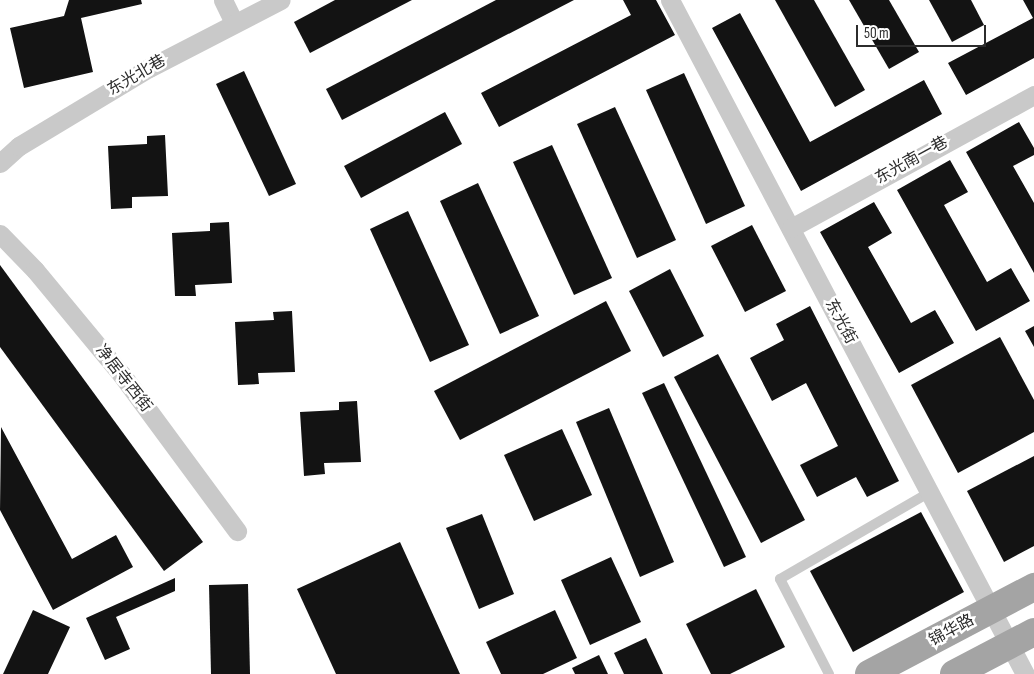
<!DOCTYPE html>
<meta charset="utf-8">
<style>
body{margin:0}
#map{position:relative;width:1034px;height:674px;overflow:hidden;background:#fff;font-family:"Sofia Sans Condensed","Noto Sans SC",sans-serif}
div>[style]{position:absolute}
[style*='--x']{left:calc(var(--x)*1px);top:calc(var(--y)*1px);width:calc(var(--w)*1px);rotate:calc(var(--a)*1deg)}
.building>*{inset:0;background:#131313}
.service>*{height:10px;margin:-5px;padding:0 5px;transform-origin:5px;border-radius:5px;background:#c9c9c9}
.minor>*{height:19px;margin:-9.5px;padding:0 9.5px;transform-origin:9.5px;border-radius:9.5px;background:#c9c9c9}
.primary>*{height:28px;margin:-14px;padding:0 14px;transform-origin:14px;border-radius:14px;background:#a4a4a4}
span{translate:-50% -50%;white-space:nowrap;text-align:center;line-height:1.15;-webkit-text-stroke:5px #fff;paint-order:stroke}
.street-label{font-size:16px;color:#2c2c2c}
.scale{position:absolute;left:856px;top:25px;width:130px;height:22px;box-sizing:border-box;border:2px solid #2c2c2c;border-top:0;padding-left:6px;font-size:15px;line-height:18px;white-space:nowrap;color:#2c2c2c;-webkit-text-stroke:4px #fff;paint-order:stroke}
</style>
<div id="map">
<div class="building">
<div style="clip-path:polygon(69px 0,141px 0,142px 4px,81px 18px,93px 72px,24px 88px,10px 28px,64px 16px)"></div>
<div style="clip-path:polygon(335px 0,412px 0,310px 53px,294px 22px)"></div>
<div style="clip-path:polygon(496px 0,574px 0,342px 120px,326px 89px)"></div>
<div style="clip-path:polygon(623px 0,656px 0,675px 35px,499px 127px,481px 93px,631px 15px)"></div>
<div style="clip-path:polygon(775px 0,814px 0,865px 90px,835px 107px)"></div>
<div style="clip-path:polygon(849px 0,889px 0,919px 52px,889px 69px)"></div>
<div style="clip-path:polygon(929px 0,971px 0,984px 25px,952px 42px)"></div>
<div style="clip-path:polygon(1023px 0,1034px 0,1034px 58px,966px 95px,948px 63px,1033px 18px)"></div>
<div style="clip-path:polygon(740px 13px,810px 142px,924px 80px,942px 114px,801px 191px,712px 28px)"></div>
<div style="clip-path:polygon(244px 71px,296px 184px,269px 196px,216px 84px)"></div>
<div style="clip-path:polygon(684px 73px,745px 206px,706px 224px,646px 90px)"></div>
<div style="clip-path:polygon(615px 107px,676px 240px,637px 258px,577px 124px)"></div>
<div style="clip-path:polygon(445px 112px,462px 144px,361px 198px,344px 166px)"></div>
<div style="clip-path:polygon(1019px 122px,1034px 148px,1034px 155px,1013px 166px,1034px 203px,1034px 273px,966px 152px)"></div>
<div style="clip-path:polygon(165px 135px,168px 196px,132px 197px,132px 208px,111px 209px,108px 146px,147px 144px,147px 136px)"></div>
<div style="clip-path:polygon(552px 145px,612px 278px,574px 295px,513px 162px)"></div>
<div style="clip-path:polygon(950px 160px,968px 192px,944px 205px,987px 282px,1011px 268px,1030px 301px,976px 331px,897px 190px)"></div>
<div style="clip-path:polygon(478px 183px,539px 316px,500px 334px,440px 201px)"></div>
<div style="clip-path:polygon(874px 202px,892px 233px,868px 247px,911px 323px,935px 310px,954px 343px,899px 373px,820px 232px)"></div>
<div style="clip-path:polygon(408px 211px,469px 345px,430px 362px,370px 229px)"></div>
<div style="clip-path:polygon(229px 222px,232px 283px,195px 285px,196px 296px,175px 296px,172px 233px,210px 231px,210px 223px)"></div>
<div style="clip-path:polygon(752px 225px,786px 291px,745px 312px,711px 246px)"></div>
<div style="clip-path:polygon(0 265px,203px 542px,164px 571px,0 347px)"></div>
<div style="clip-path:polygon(670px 269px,704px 336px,663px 357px,629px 291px)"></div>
<div style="clip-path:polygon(606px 301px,631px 351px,460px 440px,434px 391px)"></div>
<div style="clip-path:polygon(810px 306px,899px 481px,867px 497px,856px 477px,817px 497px,800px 465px,838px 446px,806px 383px,772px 401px,750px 358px,784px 340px,776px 324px)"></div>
<div style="clip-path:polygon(292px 311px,295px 372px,258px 373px,259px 384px,238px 385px,235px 322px,274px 320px,273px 312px)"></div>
<div style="clip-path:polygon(1034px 326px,1034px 347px,1025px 331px)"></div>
<div style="clip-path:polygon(1000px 337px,1034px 400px,1034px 432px,958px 473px,911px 385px)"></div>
<div style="clip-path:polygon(718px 354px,805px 520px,761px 543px,674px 377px)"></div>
<div style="clip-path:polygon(664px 383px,746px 557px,724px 567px,642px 393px)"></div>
<div style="clip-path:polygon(357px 401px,361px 462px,324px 463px,325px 474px,304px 476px,300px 412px,339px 410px,339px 402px)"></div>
<div style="clip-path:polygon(609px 408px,674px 562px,640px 577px,576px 422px)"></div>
<div style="clip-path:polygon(1px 427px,72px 559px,116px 535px,133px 567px,53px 610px,0 510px)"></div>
<div style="clip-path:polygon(562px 429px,592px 495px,534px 521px,504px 455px)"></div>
<div style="clip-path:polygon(1034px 456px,1034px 546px,1004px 562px,967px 491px)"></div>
<div style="clip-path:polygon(921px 512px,964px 592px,853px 652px,810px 571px)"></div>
<div style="clip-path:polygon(482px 514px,514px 594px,479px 609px,446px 528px)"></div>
<div style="clip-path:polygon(400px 542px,460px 674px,336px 674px,297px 589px)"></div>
<div style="clip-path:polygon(611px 557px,641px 622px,590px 645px,561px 580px)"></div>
<div style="clip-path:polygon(175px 578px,175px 591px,116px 617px,130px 649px,105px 660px,86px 618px)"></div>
<div style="clip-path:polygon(248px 584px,250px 674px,211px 674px,209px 585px)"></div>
<div style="clip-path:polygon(756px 589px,785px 647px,730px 674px,711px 674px,686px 624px)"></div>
<div style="clip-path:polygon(33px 610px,70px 627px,48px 674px,3px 674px)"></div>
<div style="clip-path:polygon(555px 610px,577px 658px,543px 674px,501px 674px,486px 642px)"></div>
<div style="clip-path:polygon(646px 638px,663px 674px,624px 674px,614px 653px)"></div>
<div style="clip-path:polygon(599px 655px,608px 674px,575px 674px,572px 668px)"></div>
</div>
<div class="service">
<div style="--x:829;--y:674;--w:107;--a:-117.3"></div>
<div style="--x:780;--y:579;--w:173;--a:-30.1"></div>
</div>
<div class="minor">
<div style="--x:223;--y:0;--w:25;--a:64"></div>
<div style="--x:670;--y:0;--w:762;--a:62.22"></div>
<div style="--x:0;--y:163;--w:25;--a:-42"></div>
<div style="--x:19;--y:146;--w:152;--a:-31"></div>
<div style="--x:149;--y:68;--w:148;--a:-27.3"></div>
<div style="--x:791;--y:228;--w:277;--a:-28.7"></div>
<div style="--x:0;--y:234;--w:50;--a:45.8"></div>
<div style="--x:35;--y:270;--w:136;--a:50.4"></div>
<div style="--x:122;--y:375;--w:194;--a:53.6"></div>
</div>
<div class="primary">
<div style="--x:869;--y:674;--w:187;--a:-27.8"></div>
<div style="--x:954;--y:674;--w:90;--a:-27.7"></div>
</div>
<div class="street-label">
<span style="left:137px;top:76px;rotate:-30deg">东光北巷</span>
<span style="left:912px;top:161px;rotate:-29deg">东光南一巷</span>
<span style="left:840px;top:322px;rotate:62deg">东光街</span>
<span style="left:123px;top:379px;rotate:52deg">净居寺西街</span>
<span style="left:952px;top:631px;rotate:-28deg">锦华路</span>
</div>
<div class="scale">50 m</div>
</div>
